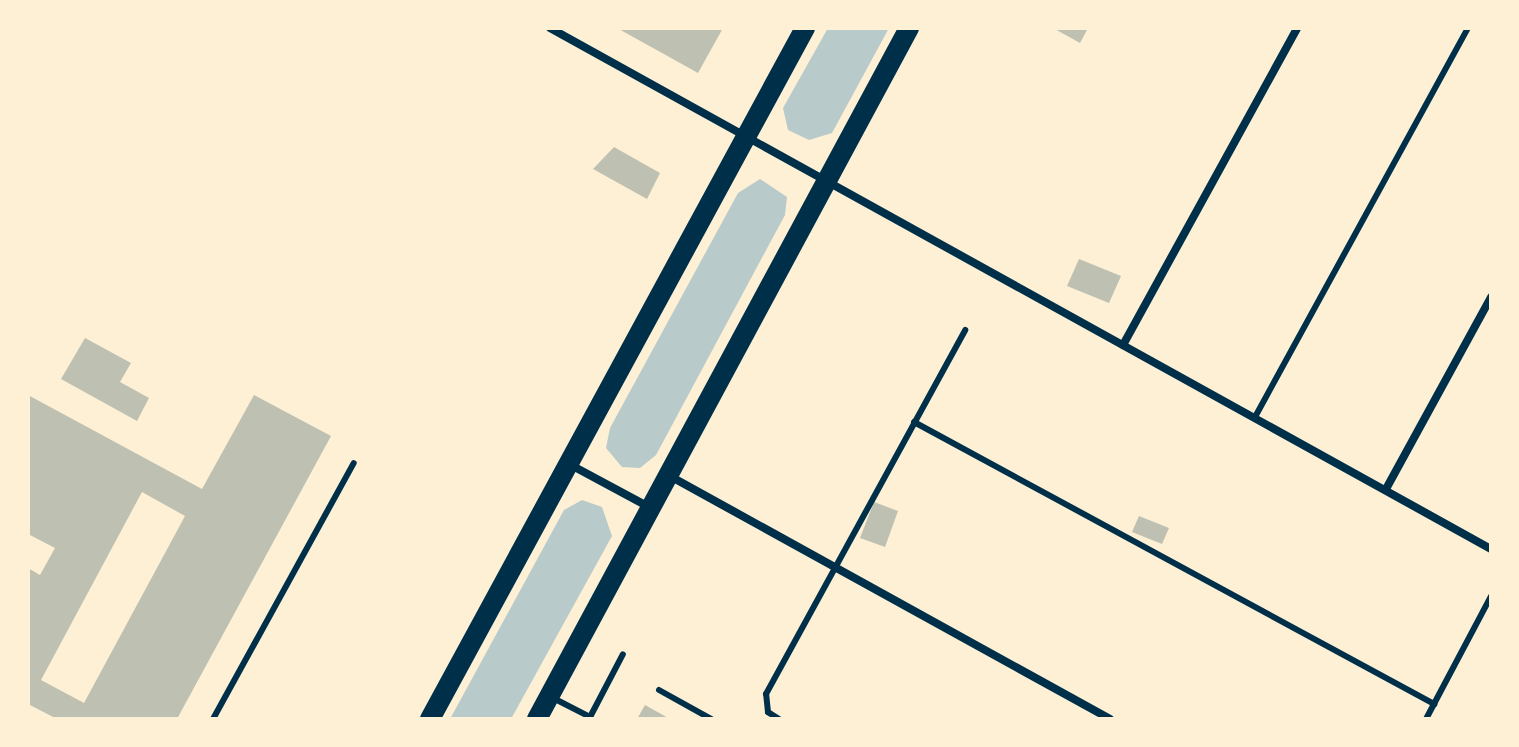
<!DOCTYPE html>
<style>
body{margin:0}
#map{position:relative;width:1519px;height:747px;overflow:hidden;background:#fdf0d5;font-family:Quicksand,sans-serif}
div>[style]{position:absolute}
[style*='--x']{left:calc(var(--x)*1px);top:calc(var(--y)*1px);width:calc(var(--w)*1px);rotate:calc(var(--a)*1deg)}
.green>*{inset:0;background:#b9caca}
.building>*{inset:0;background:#bec0b2}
.service>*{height:6px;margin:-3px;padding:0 3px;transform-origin:3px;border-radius:3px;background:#003049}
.minor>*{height:8px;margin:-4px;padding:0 4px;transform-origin:4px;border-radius:4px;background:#003049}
.primary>*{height:20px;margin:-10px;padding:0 10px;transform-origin:10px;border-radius:10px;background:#003049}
span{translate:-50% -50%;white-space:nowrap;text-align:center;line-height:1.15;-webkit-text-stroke:6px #fdf0d5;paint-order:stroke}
.frame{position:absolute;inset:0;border:30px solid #fdf0d5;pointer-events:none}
</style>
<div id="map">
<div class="green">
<div style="clip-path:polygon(828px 28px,889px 28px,832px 133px,809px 140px,788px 130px,783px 108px)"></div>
<div style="clip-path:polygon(760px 179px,787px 197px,785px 215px,656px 455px,640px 468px,622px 467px,606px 448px,610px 428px,738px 193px)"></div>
<div style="clip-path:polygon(582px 500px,602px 507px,612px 536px,511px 719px,450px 719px,564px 510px)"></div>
</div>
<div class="building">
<div style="clip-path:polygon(617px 28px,723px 28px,698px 73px)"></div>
<div style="clip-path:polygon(1053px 28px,1088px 28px,1080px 43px)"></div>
<div style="clip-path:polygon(614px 147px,660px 173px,647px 199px,593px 169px)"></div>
<div style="clip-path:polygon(1079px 259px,1121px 276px,1109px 303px,1067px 286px)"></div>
<div style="clip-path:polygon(85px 338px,131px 363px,120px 382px,149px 398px,137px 421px,61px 379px)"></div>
<div style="clip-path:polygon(evenodd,28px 395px,202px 489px,254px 395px,331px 436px,177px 719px,57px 719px,28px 704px,28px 568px,40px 575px,55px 548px,28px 534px,28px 395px,142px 492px,185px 516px,84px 703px,41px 680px,142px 492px)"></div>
<div style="clip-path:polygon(874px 502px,898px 511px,885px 547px,860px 538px)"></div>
<div style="clip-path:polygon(1139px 516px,1169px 528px,1162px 544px,1132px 532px)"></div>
<div style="clip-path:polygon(645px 705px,670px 719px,637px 719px)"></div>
</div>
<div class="service">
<div style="--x:1255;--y:417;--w:443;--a:-61.3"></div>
<div style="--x:914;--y:422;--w:592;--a:28.47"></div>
<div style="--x:659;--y:690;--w:60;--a:29.1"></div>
<div style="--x:553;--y:698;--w:42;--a:27.2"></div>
<div style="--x:213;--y:719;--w:292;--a:-61.2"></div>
<div style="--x:589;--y:719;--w:73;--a:-62.4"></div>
<div style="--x:779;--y:719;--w:13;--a:-148"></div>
<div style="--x:768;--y:712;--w:18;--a:-96"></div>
<div style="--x:766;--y:694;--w:415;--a:-61.3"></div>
<div style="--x:1426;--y:719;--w:139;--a:-62.1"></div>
</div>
<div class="minor">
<div style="--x:550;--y:28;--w:1076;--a:28.97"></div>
<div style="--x:1123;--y:345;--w:362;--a:-61.2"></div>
<div style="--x:569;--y:464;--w:91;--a:28.3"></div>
<div style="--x:668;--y:475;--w:505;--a:28.9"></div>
<div style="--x:1386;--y:489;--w:219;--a:-61.3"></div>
</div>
<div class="primary">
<div style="--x:430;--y:719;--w:786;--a:-61.51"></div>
<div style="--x:537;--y:719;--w:785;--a:-61.7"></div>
</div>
<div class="frame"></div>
</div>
